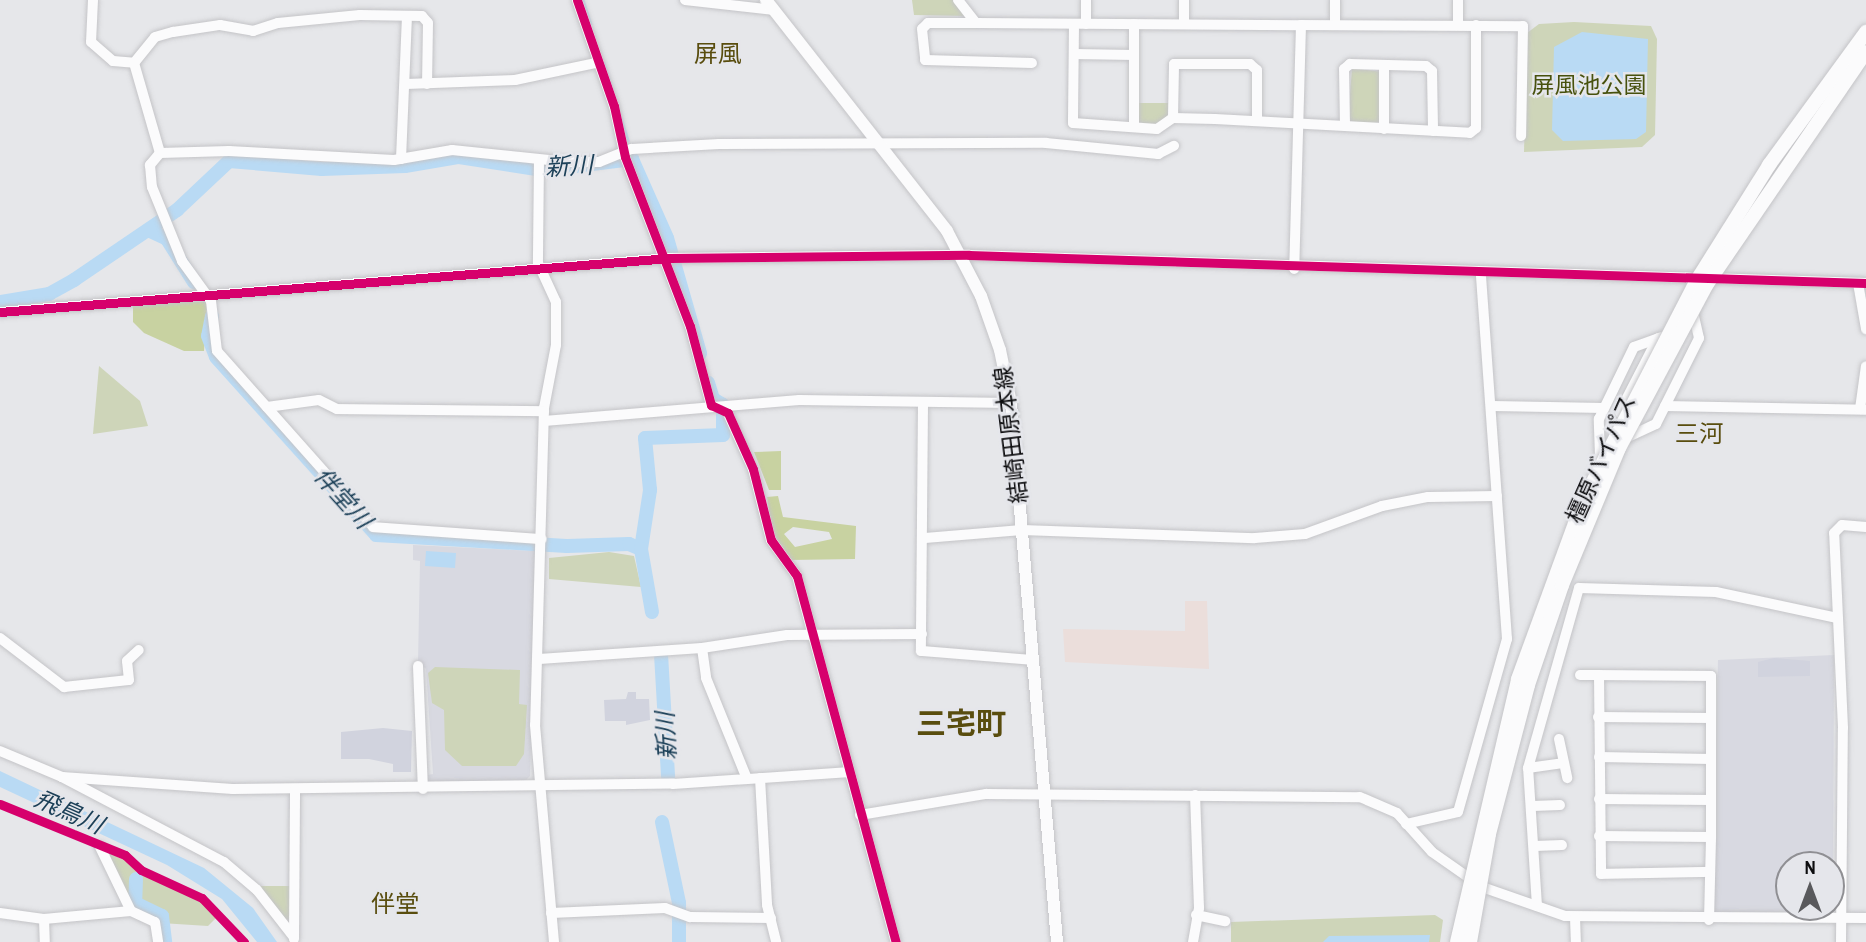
<!DOCTYPE html>
<meta charset="utf-8">
<style>
body{margin:0}
#map{position:relative;width:1866px;height:942px;overflow:hidden;background:#e6e7ea;font-family:"Archivo Narrow","Noto Sans JP",sans-serif}
div>[style]{position:absolute}
[style*='--x']{left:calc(var(--x)*1px);top:calc(var(--y)*1px);width:calc(var(--w)*1px);rotate:calc(var(--a)*1deg)}
.built>*{inset:0;background:#d8d9e1}
.industrial>*{inset:0;background:#ebdedb}
.green>*{inset:0;background:#ced5b9}
.forest>*{inset:0;background:#c8d2a1}
.water>*{inset:0;background:#b9daf4}
.stream>*{height:2.5px;margin:-1.25px;padding:0 1.25px;transform-origin:1.25px;border-radius:1.25px;background:#b9daf4}
.river>*{height:14px;margin:-7px;padding:0 7px;transform-origin:7px;border-radius:7px;background:#b9daf4}
.building>*{inset:0;background:#d1d3de}
.roads{filter:drop-shadow(0 0 2px #c4c4c7) drop-shadow(0 0 2px #c4c4c7)}
.minor>*{height:10px;margin:-5px;padding:0 5px;transform-origin:5px;border-radius:5px;background:#fbfbfc}
.major>*{height:12px;margin:-6px;padding:0 6px;transform-origin:6px;border-radius:6px;background:#fbfbfc}
.highway>*{height:14px;margin:-7px;padding:0 7px;transform-origin:7px;border-radius:7px;background:#fbfbfc}
.bridges{filter:drop-shadow(0 0 2px #c4c4c7) drop-shadow(0 0 2px #c4c4c7)}
.highway-bridge>*{height:14px;margin:-7px;padding:0 7px;transform-origin:7px;border-radius:7px;background:#fbfbfc}
.cycleway>*{height:9px;margin:-4.5px;padding:0 4.5px;transform-origin:4.5px;border-radius:4.5px;background:#d6006c}
span{translate:-50% -50%;white-space:nowrap;text-align:center;line-height:1.15;-webkit-text-stroke:5px #e5e6eb;paint-order:stroke}
.park-label{font-size:23px;color:#47510d}
.street-label{font-size:23px;color:#0d0d0f}
.neighbourhood-label{font-size:24px;color:#594d0e}
.water-label{font-size:24px;color:#1c4058;font-style:italic}
.district-label{font-size:30px;color:#594d0e;font-weight:700}
.north{position:absolute;left:1775px;top:851px;width:70px;height:70px;box-sizing:border-box;background:#e5e6eb;border:2px solid #8f8f93;border-radius:50%;rotate:0deg;font-size:19px;font-weight:700;line-height:28px;text-align:center;color:#0d0d0f}
.north::after{content:'';display:block;margin:auto;width:24px;height:32px;background:#59595c;clip-path:polygon(50% 0,100% 100%,50% 72%,0 100%)}
</style>
<div id="map">
<div class="built">
<div style="clip-path:polygon(413px 545px,536px 551px,530px 776px,525px 781px,428px 783px,427px 775px,433px 774px,426px 669px,418px 662px,420px 561px,413px 560px)"></div>
<div style="clip-path:polygon(evenodd,1834px 655px,1833px 912px,1712px 913px,1718px 660px,1834px 655px,1789px 865px,1831px 865px,1831px 907px,1789px 907px,1789px 865px)"></div>
</div>
<div class="industrial">
<div style="clip-path:polygon(1185px 601px,1207px 601px,1209px 669px,1065px 662px,1063px 629px,1185px 631px)"></div>
</div>
<div class="green">
<div style="clip-path:polygon(912px 0,954px 0,967px 16px,914px 15px)"></div>
<div style="clip-path:polygon(1574px 22px,1651px 26px,1657px 39px,1655px 135px,1642px 147px,1524px 152px,1527px 33px,1539px 24px)"></div>
<div style="clip-path:polygon(1352px 68px,1382px 72px,1381px 125px,1348px 121px)"></div>
<div style="clip-path:polygon(1138px 103px,1169px 103px,1168px 117px,1156px 126px,1139px 123px)"></div>
<div style="clip-path:polygon(99px 366px,140px 401px,148px 426px,93px 434px)"></div>
<div style="clip-path:polygon(609px 552px,634px 556px,641px 587px,549px 579px,549px 558px)"></div>
<div style="clip-path:polygon(435px 667px,520px 670px,519px 704px,527px 705px,524px 754px,516px 766px,462px 766px,445px 750px,444px 710px,432px 703px,428px 673px)"></div>
<div style="clip-path:polygon(106px 851px,200px 899px,220px 914px,208px 926px,161px 923px,128px 900px)"></div>
<div style="clip-path:polygon(258px 886px,292px 886px,290px 919px,285px 920px)"></div>
<div style="clip-path:polygon(1435px 915px,1443px 920px,1440px 942px,1231px 942px,1231px 922px)"></div>
</div>
<div class="forest">
<div style="clip-path:polygon(162px 302px,207px 302px,204px 351px,184px 351px,144px 333px,133px 322px,133px 306px)"></div>
<div style="clip-path:polygon(781px 451px,781px 490px,769px 490px,754px 452px)"></div>
<div style="clip-path:polygon(evenodd,778px 496px,783px 517px,856px 526px,855px 559px,791px 560px,773px 537px,767px 497px,778px 496px,793px 527px,829px 532px,832px 539px,795px 547px,784px 534px,793px 527px)"></div>
</div>
<div class="water">
<div style="clip-path:polygon(1582px 32px,1648px 39px,1646px 132px,1636px 139px,1563px 141px,1552px 130px,1554px 47px)"></div>
<div style="clip-path:polygon(426px 551px,456px 553px,455px 568px,425px 566px)"></div>
<div style="clip-path:polygon(0 771px,204px 868px,253px 908px,277px 942px,257px 942px,222px 899px,167px 865px,0 787px)"></div>
<div style="clip-path:polygon(1430px 935px,1429px 942px,1323px 942px,1329px 936px)"></div>
</div>
<div class="stream">
<div style="--x:583;--y:0;--w:25;--a:72"></div>
<div style="--x:604;--y:63;--w:81;--a:72.7"></div>
<div style="--x:632;--y:156;--w:3;--a:90"></div>
</div>
<div class="river">
<div style="--x:150;--y:231;--w:19;--a:25"></div>
<div style="--x:167;--y:239;--w:51;--a:57.9"></div>
<div style="--x:0;--y:302;--w:50;--a:-9.3"></div>
<div style="--x:49;--y:294;--w:29;--a:-29"></div>
<div style="--x:74;--y:280;--w:125;--a:-34.2"></div>
<div style="--x:177;--y:210;--w:71;--a:-43.3"></div>
<div style="--x:229;--y:161;--w:93;--a:4.9"></div>
<div style="--x:322;--y:169;--w:83;--a:-2.1"></div>
<div style="--x:405;--y:166;--w:55;--a:-9.5"></div>
<div style="--x:459;--y:157;--w:85;--a:8.8"></div>
<div style="--x:543;--y:170;--w:90;--a:-7"></div>
<div style="--x:632;--y:159;--w:86;--a:66.1"></div>
<div style="--x:667;--y:238;--w:120;--a:74"></div>
<div style="--x:212;--y:316;--w:20;--a:101"></div>
<div style="--x:208;--y:336;--w:22;--a:69"></div>
<div style="--x:216;--y:357;--w:239;--a:48"></div>
<div style="--x:376;--y:535;--w:191;--a:3.3"></div>
<div style="--x:567;--y:546;--w:62;--a:-1.8"></div>
<div style="--x:629;--y:544;--w:13;--a:23"></div>
<div style="--x:641;--y:549;--w:60;--a:-81.3"></div>
<div style="--x:650;--y:490;--w:52;--a:-95.5"></div>
<div style="--x:645;--y:438;--w:78;--a:-2.2"></div>
<div style="--x:723;--y:435;--w:30;--a:-90"></div>
<div style="--x:723;--y:405;--w:12;--a:-149"></div>
<div style="--x:713;--y:399;--w:17;--a:-107"></div>
<div style="--x:641;--y:549;--w:64;--a:80.1"></div>
<div style="--x:661;--y:654;--w:123;--a:86.7"></div>
<div style="--x:662;--y:822;--w:83;--a:78.1"></div>
<div style="--x:679;--y:903;--w:39;--a:90"></div>
<div style="--x:136;--y:879;--w:24;--a:92"></div>
<div style="--x:135;--y:903;--w:30;--a:26"></div>
<div style="--x:162;--y:916;--w:26;--a:83"></div>
</div>
<div class="building">
<div style="clip-path:polygon(1774px 658px,1810px 661px,1810px 676px,1758px 677px,1758px 662px)"></div>
<div style="clip-path:polygon(628px 692px,636px 692px,636px 699px,649px 699px,650px 720px,626px 725px,626px 721px,605px 721px,604px 700px,626px 699px)"></div>
<div style="clip-path:polygon(383px 728px,412px 731px,411px 772px,393px 772px,393px 764px,369px 759px,341px 759px,341px 732px)"></div>
</div>
<div class="roads">
<div class="minor">
<div style="--x:93;--y:0;--w:42;--a:92.7"></div>
<div style="--x:91;--y:42;--w:29;--a:41"></div>
<div style="--x:113;--y:61;--w:21;--a:5"></div>
<div style="--x:577;--y:0;--w:112;--a:70.8"></div>
<div style="--x:614;--y:106;--w:52;--a:77.8"></div>
<div style="--x:625;--y:157;--w:181;--a:69"></div>
<div style="--x:690;--y:326;--w:82;--a:75.1"></div>
<div style="--x:685;--y:0;--w:90;--a:6.4"></div>
<div style="--x:958;--y:0;--w:29;--a:52"></div>
<div style="--x:976;--y:23;--w:325;--a:0.4"></div>
<div style="--x:1301;--y:25;--w:244;--a:91.6"></div>
<div style="--x:1086;--y:0;--w:24;--a:90"></div>
<div style="--x:1184;--y:0;--w:24;--a:90"></div>
<div style="--x:1335;--y:0;--w:25;--a:90"></div>
<div style="--x:976;--y:23;--w:48;--a:180"></div>
<div style="--x:928;--y:23;--w:8;--a:135"></div>
<div style="--x:922;--y:29;--w:31;--a:84"></div>
<div style="--x:925;--y:60;--w:107;--a:1.6"></div>
<div style="--x:1074;--y:24;--w:99;--a:90.6"></div>
<div style="--x:1073;--y:123;--w:84;--a:4.1"></div>
<div style="--x:1157;--y:129;--w:19;--a:-35"></div>
<div style="--x:1173;--y:118;--w:42;--a:1.4"></div>
<div style="--x:1215;--y:119;--w:255;--a:3.1"></div>
<div style="--x:1470;--y:133;--w:8;--a:-40"></div>
<div style="--x:1476;--y:128;--w:103;--a:-90"></div>
<div style="--x:1301;--y:25;--w:222;--a:0.3"></div>
<div style="--x:1523;--y:26;--w:110;--a:91"></div>
<div style="--x:1458;--y:25;--w:25;--a:-90"></div>
<div style="--x:1074;--y:54;--w:60;--a:1"></div>
<div style="--x:406;--y:84;--w:109;--a:-2.1"></div>
<div style="--x:515;--y:80;--w:83;--a:-11.9"></div>
<div style="--x:1173;--y:118;--w:54;--a:-88.9"></div>
<div style="--x:1174;--y:64;--w:76;--a:0"></div>
<div style="--x:1250;--y:64;--w:9;--a:41"></div>
<div style="--x:1257;--y:70;--w:51;--a:90"></div>
<div style="--x:1345;--y:125;--w:56;--a:-91"></div>
<div style="--x:1344;--y:69;--w:8;--a:-40"></div>
<div style="--x:1350;--y:64;--w:76;--a:1.5"></div>
<div style="--x:1426;--y:66;--w:8;--a:40"></div>
<div style="--x:1432;--y:71;--w:60;--a:89"></div>
<div style="--x:1134;--y:127;--w:103;--a:-90"></div>
<div style="--x:1384;--y:129;--w:63;--a:-90"></div>
<div style="--x:160;--y:153;--w:69;--a:-1.7"></div>
<div style="--x:229;--y:151;--w:165;--a:3.1"></div>
<div style="--x:394;--y:160;--w:59;--a:-9.8"></div>
<div style="--x:452;--y:150;--w:117;--a:5.9"></div>
<div style="--x:568;--y:162;--w:31;--a:0"></div>
<div style="--x:599;--y:162;--w:35;--a:-22"></div>
<div style="--x:632;--y:149;--w:87;--a:-3.3"></div>
<div style="--x:719;--y:144;--w:327;--a:-0.2"></div>
<div style="--x:1046;--y:143;--w:113;--a:5.6"></div>
<div style="--x:1158;--y:154;--w:18;--a:-27"></div>
<div style="--x:160;--y:153;--w:16;--a:130"></div>
<div style="--x:150;--y:165;--w:22;--a:85"></div>
<div style="--x:152;--y:187;--w:80;--a:67.9"></div>
<div style="--x:182;--y:261;--w:49;--a:54.1"></div>
<div style="--x:211;--y:301;--w:50;--a:83.2"></div>
<div style="--x:217;--y:351;--w:235;--a:48.4"></div>
<div style="--x:373;--y:527;--w:169;--a:4.1"></div>
<div style="--x:160;--y:153;--w:94;--a:-106.1"></div>
<div style="--x:134;--y:63;--w:33;--a:-51"></div>
<div style="--x:155;--y:37;--w:19;--a:-16"></div>
<div style="--x:173;--y:32;--w:48;--a:-8.5"></div>
<div style="--x:220;--y:25;--w:34;--a:10"></div>
<div style="--x:253;--y:31;--w:26;--a:-18"></div>
<div style="--x:278;--y:23;--w:82;--a:-5.6"></div>
<div style="--x:360;--y:15;--w:62;--a:0.9"></div>
<div style="--x:422;--y:16;--w:9;--a:49"></div>
<div style="--x:428;--y:23;--w:61;--a:90.9"></div>
<div style="--x:401;--y:159;--w:143;--a:-87.6"></div>
<div style="--x:539;--y:160;--w:103;--a:90.6"></div>
<div style="--x:538;--y:263;--w:43;--a:65.2"></div>
<div style="--x:556;--y:302;--w:43;--a:90"></div>
<div style="--x:556;--y:345;--w:64;--a:100.8"></div>
<div style="--x:544;--y:408;--w:317;--a:91.6"></div>
<div style="--x:535;--y:725;--w:218;--a:85"></div>
<div style="--x:1858;--y:283;--w:47;--a:80.1"></div>
<div style="--x:0;--y:312;--w:672;--a:-4.61"></div>
<div style="--x:670;--y:258;--w:299;--a:-0.6"></div>
<div style="--x:969;--y:255;--w:897;--a:1.79"></div>
<div style="--x:923;--y:404;--w:247;--a:90.5"></div>
<div style="--x:921;--y:651;--w:112;--a:4.6"></div>
<div style="--x:1493;--y:406;--w:111;--a:1"></div>
<div style="--x:1665;--y:406;--w:201;--a:1.1"></div>
<div style="--x:267;--y:407;--w:52;--a:-7.7"></div>
<div style="--x:319;--y:400;--w:20;--a:27"></div>
<div style="--x:337;--y:409;--w:207;--a:0.6"></div>
<div style="--x:726;--y:409;--w:66;--a:65.8"></div>
<div style="--x:753;--y:469;--w:73;--a:75.8"></div>
<div style="--x:771;--y:540;--w:44;--a:54.2"></div>
<div style="--x:797;--y:576;--w:379;--a:74.9"></div>
<div style="--x:1860;--y:409;--w:43;--a:-82.1"></div>
<div style="--x:544;--y:421;--w:256;--a:-4.7"></div>
<div style="--x:799;--y:400;--w:212;--a:0.8"></div>
<div style="--x:1628;--y:437;--w:31;--a:-25"></div>
<div style="--x:1656;--y:424;--w:96;--a:-63.4"></div>
<div style="--x:1699;--y:338;--w:27;--a:-103"></div>
<div style="--x:1600;--y:456;--w:37;--a:-92"></div>
<div style="--x:1599;--y:419;--w:80;--a:-64.1"></div>
<div style="--x:1634;--y:347;--w:29;--a:-20"></div>
<div style="--x:925;--y:538;--w:97;--a:-4.7"></div>
<div style="--x:1022;--y:530;--w:233;--a:2"></div>
<div style="--x:1255;--y:538;--w:50;--a:-4.6"></div>
<div style="--x:1305;--y:534;--w:82;--a:-20"></div>
<div style="--x:1382;--y:506;--w:47;--a:-11.1"></div>
<div style="--x:1428;--y:497;--w:69;--a:-0.8"></div>
<div style="--x:0;--y:638;--w:81;--a:37.4"></div>
<div style="--x:64;--y:687;--w:65;--a:-6.1"></div>
<div style="--x:129;--y:680;--w:19;--a:-96"></div>
<div style="--x:127;--y:661;--w:16;--a:-43"></div>
<div style="--x:702;--y:648;--w:30;--a:82"></div>
<div style="--x:706;--y:678;--w:109;--a:67.9"></div>
<div style="--x:539;--y:659;--w:163;--a:-3.9"></div>
<div style="--x:702;--y:648;--w:86;--a:-8.7"></div>
<div style="--x:787;--y:635;--w:135;--a:-0.4"></div>
<div style="--x:418;--y:666;--w:123;--a:87.7"></div>
<div style="--x:1580;--y:675;--w:19;--a:0"></div>
<div style="--x:1598;--y:717;--w:113;--a:0.5"></div>
<div style="--x:1559;--y:739;--w:40;--a:78"></div>
<div style="--x:0;--y:751;--w:67;--a:22.8"></div>
<div style="--x:62;--y:777;--w:171;--a:4"></div>
<div style="--x:233;--y:789;--w:440;--a:-0.7"></div>
<div style="--x:673;--y:784;--w:174;--a:-3.9"></div>
<div style="--x:1599;--y:757;--w:112;--a:1"></div>
<div style="--x:1528;--y:768;--w:35;--a:-8"></div>
<div style="--x:62;--y:777;--w:183;--a:27.7"></div>
<div style="--x:224;--y:862;--w:43;--a:40.3"></div>
<div style="--x:257;--y:890;--w:58;--a:52"></div>
<div style="--x:760;--y:778;--w:127;--a:86.8"></div>
<div style="--x:767;--y:905;--w:38;--a:76"></div>
<div style="--x:1599;--y:799;--w:112;--a:0.5"></div>
<div style="--x:1533;--y:806;--w:27;--a:-2"></div>
<div style="--x:860;--y:815;--w:128;--a:-9.5"></div>
<div style="--x:986;--y:794;--w:374;--a:0.5"></div>
<div style="--x:1360;--y:797;--w:40;--a:23.4"></div>
<div style="--x:1397;--y:813;--w:52;--a:48.1"></div>
<div style="--x:1432;--y:852;--w:61;--a:35"></div>
<div style="--x:1482;--y:887;--w:88;--a:19.3"></div>
<div style="--x:1565;--y:916;--w:301;--a:0.4"></div>
<div style="--x:1406;--y:824;--w:53;--a:-13"></div>
<div style="--x:1458;--y:812;--w:180;--a:-74.2"></div>
<div style="--x:1507;--y:639;--w:365;--a:-94.1"></div>
<div style="--x:1599;--y:836;--w:112;--a:0.5"></div>
<div style="--x:1535;--y:846;--w:27;--a:-2"></div>
<div style="--x:100;--y:847;--w:71;--a:64.2"></div>
<div style="--x:131;--y:911;--w:26;--a:25"></div>
<div style="--x:155;--y:922;--w:20;--a:81"></div>
<div style="--x:1537;--y:906;--w:138;--a:-93.7"></div>
<div style="--x:1528;--y:768;--w:187;--a:-74.2"></div>
<div style="--x:1579;--y:588;--w:137;--a:1.7"></div>
<div style="--x:1716;--y:592;--w:124;--a:12.1"></div>
<div style="--x:0;--y:913;--w:44;--a:7.8"></div>
<div style="--x:44;--y:919;--w:87;--a:-5.3"></div>
<div style="--x:551;--y:913;--w:114;--a:-2.5"></div>
<div style="--x:665;--y:908;--w:27;--a:20"></div>
<div style="--x:690;--y:917;--w:81;--a:0.7"></div>
<div style="--x:1196;--y:915;--w:30;--a:12"></div>
<div style="--x:1575;--y:917;--w:25;--a:88"></div>
<div style="--x:44;--y:919;--w:23;--a:88"></div>
<div style="--x:1709;--y:920;--w:83;--a:-88.6"></div>
<div style="--x:1711;--y:837;--w:161;--a:-90"></div>
<div style="--x:1711;--y:676;--w:112;--a:-179.5"></div>
<div style="--x:1599;--y:675;--w:199;--a:89.4"></div>
<div style="--x:1601;--y:874;--w:109;--a:-1.1"></div>
<div style="--x:294;--y:939;--w:150;--a:-89.6"></div>
<div style="--x:1193;--y:942;--w:35;--a:-80"></div>
<div style="--x:1199;--y:908;--w:113;--a:-92"></div>
<div style="--x:1841;--y:942;--w:214;--a:-89.5"></div>
<div style="--x:1843;--y:728;--w:195;--a:-92.6"></div>
<div style="--x:1834;--y:533;--w:11;--a:-45"></div>
<div style="--x:1842;--y:525;--w:24;--a:5"></div>
</div>
<div class="major">
<div style="--x:766;--y:0;--w:293;--a:51.9"></div>
<div style="--x:947;--y:231;--w:73;--a:62.4"></div>
<div style="--x:981;--y:296;--w:57;--a:70.6"></div>
<div style="--x:1000;--y:350;--w:54;--a:78.3"></div>
<div style="--x:1011;--y:403;--w:541;--a:85.12"></div>
</div>
<div class="highway">
<div style="--x:1622;--y:412;--w:81;--a:-62.8"></div>
</div>
</div>
<div class="bridges">
<div class="highway-bridge">
<div style="--x:1457;--y:942;--w:270;--a:-76.9"></div>
<div style="--x:1518;--y:679;--w:192;--a:-69.9"></div>
<div style="--x:1584;--y:499;--w:246;--a:-62.7"></div>
<div style="--x:1697;--y:280;--w:136;--a:-57.9"></div>
<div style="--x:1769;--y:165;--w:165;--a:-53.9"></div>
<div style="--x:1470;--y:942;--w:110;--a:-80"></div>
<div style="--x:1489;--y:834;--w:154;--a:-75.3"></div>
<div style="--x:1528;--y:685;--w:106;--a:-71.2"></div>
<div style="--x:1562;--y:585;--w:148;--a:-67.4"></div>
<div style="--x:1619;--y:448;--w:186;--a:-61.8"></div>
<div style="--x:1707;--y:284;--w:281;--a:-55.6"></div>
</div>
</div>
<div class="cycleway">
<div style="--x:577;--y:0;--w:112;--a:70.8"></div>
<div style="--x:614;--y:106;--w:52;--a:77.8"></div>
<div style="--x:625;--y:157;--w:181;--a:69"></div>
<div style="--x:690;--y:326;--w:82;--a:75.1"></div>
<div style="--x:711;--y:405;--w:19;--a:25"></div>
<div style="--x:728;--y:413;--w:61;--a:65.9"></div>
<div style="--x:753;--y:469;--w:73;--a:75.8"></div>
<div style="--x:771;--y:540;--w:44;--a:54.2"></div>
<div style="--x:797;--y:576;--w:379;--a:74.9"></div>
<div style="--x:0;--y:312;--w:672;--a:-4.61"></div>
<div style="--x:670;--y:258;--w:299;--a:-0.6"></div>
<div style="--x:969;--y:255;--w:897;--a:1.79"></div>
<div style="--x:0;--y:804;--w:135;--a:22.2"></div>
<div style="--x:125;--y:855;--w:22;--a:43"></div>
<div style="--x:141;--y:870;--w:67;--a:24.7"></div>
<div style="--x:202;--y:898;--w:61;--a:46.3"></div>
</div>
<div class="park-label">
<span style="left:1589px;top:85px">屏風池公園</span>
</div>
<div class="street-label">
<span style="left:1011px;top:435px;rotate:-97deg">結崎田原本線</span>
<span style="left:1601px;top:459px;rotate:-66deg">橿原バイパス</span>
</div>
<div class="neighbourhood-label">
<span style="left:718px;top:54px">屏風</span>
<span style="left:1699px;top:434px">三河</span>
<span style="left:395px;top:904px">伴堂</span>
</div>
<div class="water-label">
<span style="left:569px;top:166px;rotate:-3deg">新川</span>
<span style="left:343px;top:498px;rotate:48deg">伴堂川</span>
<span style="left:666px;top:736px;rotate:-93deg">新川</span>
<span style="left:69px;top:812px;rotate:24deg">飛鳥川</span>
</div>
<div class="district-label">
<span style="left:961px;top:723px">三宅町</span>
</div>
<div class="north">N</div>
</div>
